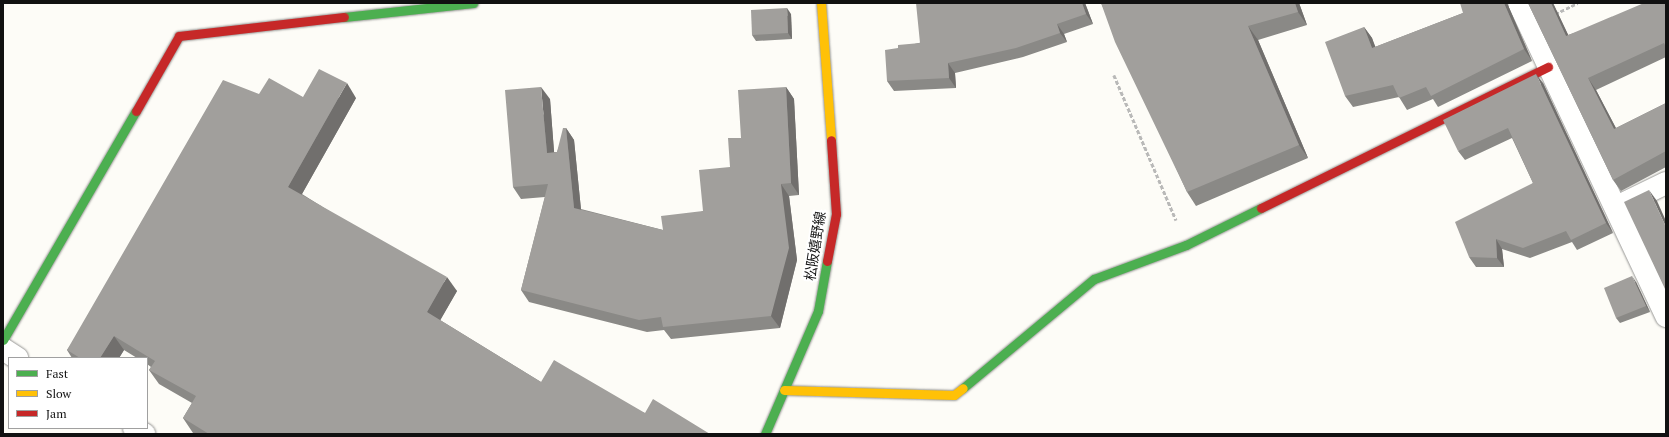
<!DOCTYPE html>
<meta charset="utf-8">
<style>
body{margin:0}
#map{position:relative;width:1669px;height:437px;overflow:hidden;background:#fdfcf7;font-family:"PT Serif","Noto Sans JP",serif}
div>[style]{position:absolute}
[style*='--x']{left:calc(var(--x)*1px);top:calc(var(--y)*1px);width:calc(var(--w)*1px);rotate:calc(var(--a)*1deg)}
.path>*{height:2.5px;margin-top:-1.25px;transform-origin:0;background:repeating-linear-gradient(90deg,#b9b9b8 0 4px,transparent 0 6px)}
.roads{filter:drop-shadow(0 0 1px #979795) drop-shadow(0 0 1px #979795)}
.street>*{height:22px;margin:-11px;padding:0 11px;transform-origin:11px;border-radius:11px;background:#fffffe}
.fast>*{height:9px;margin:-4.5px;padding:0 4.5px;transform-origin:4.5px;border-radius:4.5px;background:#4caf50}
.slow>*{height:9px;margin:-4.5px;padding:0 4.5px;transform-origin:4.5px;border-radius:4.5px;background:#ffc107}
.jam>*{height:9px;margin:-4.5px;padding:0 4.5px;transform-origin:4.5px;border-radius:4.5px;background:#c62828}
.wall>*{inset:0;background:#8a8986}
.shaded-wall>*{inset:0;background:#716f6d}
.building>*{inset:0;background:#a19f9c}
span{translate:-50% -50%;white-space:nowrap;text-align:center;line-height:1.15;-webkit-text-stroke:4px #fff;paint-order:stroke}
.street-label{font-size:14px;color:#111}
.frame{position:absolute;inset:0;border:4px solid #111;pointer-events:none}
.legend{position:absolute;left:8px;top:357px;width:140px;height:72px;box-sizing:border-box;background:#fff;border:1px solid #a0a0a0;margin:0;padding:5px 7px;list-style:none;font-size:12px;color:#111}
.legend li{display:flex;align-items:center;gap:8px;height:20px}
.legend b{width:20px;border:1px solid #a0a0a0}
</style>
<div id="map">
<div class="path">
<div style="--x:1555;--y:14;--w:25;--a:-26"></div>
<div style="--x:1114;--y:75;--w:158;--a:66.8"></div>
</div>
<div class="roads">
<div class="street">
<div style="--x:1519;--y:3;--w:346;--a:64.8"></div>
<div style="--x:1623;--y:204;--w:48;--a:-26"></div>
<div style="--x:3;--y:349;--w:17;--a:33"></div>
<div style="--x:134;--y:428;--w:12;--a:31"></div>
</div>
<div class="fast">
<div style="--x:344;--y:17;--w:130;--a:-6.2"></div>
<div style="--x:3;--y:340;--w:265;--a:-59.9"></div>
<div style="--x:963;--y:388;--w:170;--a:-39.8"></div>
<div style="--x:1094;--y:279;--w:98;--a:-20.3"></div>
<div style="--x:1186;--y:245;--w:84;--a:-26.3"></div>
<div style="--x:765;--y:434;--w:134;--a:-66.7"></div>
<div style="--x:818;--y:311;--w:51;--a:-79.8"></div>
</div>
<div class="slow">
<div style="--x:821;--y:3;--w:137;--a:85.8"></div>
<div style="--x:784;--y:390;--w:170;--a:1.7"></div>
<div style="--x:954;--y:395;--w:11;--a:-38"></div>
</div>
<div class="jam">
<div style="--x:136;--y:111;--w:86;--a:-60.2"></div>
<div style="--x:179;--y:36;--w:166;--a:-6.6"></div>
<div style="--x:1261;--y:208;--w:320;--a:-26.2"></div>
<div style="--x:827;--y:261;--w:48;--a:-79.2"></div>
<div style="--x:836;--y:214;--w:74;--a:-93.9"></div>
</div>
</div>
<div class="wall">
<div style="clip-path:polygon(1085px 3px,1093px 24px,1064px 34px,1067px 42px,1023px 57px,955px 73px,956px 88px,894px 91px,887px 81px,898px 48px)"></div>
<div style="clip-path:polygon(1101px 3px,1299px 3px,1307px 25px,1258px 40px,1308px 158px,1196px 206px,1187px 192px)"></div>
<div style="clip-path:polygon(1507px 3px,1532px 61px,1438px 107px,1433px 99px,1407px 110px,1399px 97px,1353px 107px,1345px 96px,1364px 27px,1372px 38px,1375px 47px,1463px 13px)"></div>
<div style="clip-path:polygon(1528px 3px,1553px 3px,1568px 35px,1666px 3px,1666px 57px,1596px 90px,1616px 128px,1666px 103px,1666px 167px,1621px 191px,1613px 180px)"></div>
<div style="clip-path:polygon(791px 14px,792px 39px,756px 41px,752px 35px)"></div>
<div style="clip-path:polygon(1543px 83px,1613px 233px,1577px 250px,1572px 242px,1530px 258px,1502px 249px,1504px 267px,1476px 267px,1469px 257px,1533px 183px,1512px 138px,1465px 160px,1458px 151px)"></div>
<div style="clip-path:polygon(786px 87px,794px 99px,799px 195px,789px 196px,797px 260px,780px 328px,671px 339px,664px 330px,647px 332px,529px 302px,521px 290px,545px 197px,521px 199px,513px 187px,550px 99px,554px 152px,557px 152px,566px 128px,574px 140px,581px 209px,663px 230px,703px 211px,730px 167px,741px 138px)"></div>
<div style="clip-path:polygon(259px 94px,303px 97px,356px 98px,302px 194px,457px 291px,440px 320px,541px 382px,645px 413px,710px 434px,195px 434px,193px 433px,183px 418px,192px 403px,159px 384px,149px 370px,151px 367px,147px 364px,147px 358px,137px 358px,124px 350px,119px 358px,72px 358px,67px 350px)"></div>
<div style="clip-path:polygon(1636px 282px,1650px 312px,1620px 323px,1616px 318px)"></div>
</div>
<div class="shaded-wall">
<div style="clip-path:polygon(1082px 3px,1085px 3px,1093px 24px,1086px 14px)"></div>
<div style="clip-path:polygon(1295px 3px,1299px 3px,1307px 25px,1298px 12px)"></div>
<div style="clip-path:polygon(1504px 3px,1507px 3px,1532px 61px,1524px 49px)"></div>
<div style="clip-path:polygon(1551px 3px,1553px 3px,1574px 47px,1566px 36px)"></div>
<div style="clip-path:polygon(787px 8px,791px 14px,792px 39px,788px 33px)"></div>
<div style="clip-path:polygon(1057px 24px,1064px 34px,1067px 42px,1060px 33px)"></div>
<div style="clip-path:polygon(1248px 26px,1258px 40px,1308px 158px,1299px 145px)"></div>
<div style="clip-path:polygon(1364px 27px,1372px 38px,1380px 59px,1372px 48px)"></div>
<div style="clip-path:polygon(948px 63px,955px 73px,956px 88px,949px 78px)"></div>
<div style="clip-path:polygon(1536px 74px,1543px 83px,1613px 233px,1606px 223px)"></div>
<div style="clip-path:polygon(1588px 78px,1596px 90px,1622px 140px,1614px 129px)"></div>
<div style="clip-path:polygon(347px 83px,356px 98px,298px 201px,288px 187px)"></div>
<div style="clip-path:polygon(541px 87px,550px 99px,555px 164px,547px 153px)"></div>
<div style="clip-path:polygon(786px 87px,794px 99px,799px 195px,791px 183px)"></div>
<div style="clip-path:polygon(566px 128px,574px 140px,582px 220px,574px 208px)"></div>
<div style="clip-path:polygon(781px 184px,789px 196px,797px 260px,780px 328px,771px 316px)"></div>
<div style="clip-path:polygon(1649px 190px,1657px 201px,1666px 221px,1666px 227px)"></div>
<div style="clip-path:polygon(1496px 239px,1502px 249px,1504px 267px,1497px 258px)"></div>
<div style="clip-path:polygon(1632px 276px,1636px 282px,1650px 312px,1646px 306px)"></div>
<div style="clip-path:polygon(447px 277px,457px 291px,437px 326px,427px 312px)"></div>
<div style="clip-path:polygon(114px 336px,124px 350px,119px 358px,100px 358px)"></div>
</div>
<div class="building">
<div style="clip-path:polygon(916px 3px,1082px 3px,1086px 14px,1057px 24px,1060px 33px,1016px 48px,948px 63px,949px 78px,887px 81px,885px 50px,898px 48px,898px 45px,920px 43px)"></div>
<div style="clip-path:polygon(1101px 3px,1295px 3px,1298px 12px,1248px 26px,1299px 145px,1187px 192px,1115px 42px)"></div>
<div style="clip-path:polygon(1460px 3px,1504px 3px,1524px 49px,1431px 96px,1426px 87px,1399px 98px,1393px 85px,1345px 96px,1325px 42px,1364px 27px,1372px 48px,1463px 13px)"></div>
<div style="clip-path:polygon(1528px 3px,1551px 3px,1566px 36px,1644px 3px,1666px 3px,1666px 47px,1664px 43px,1588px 78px,1614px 129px,1666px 103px,1666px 151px,1613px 180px)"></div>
<div style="clip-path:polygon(787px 8px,788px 33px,752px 35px,751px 10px)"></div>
<div style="clip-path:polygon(319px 69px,347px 83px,288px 187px,447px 277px,427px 312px,541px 382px,554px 360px,645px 413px,653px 399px,710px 434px,209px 434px,183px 418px,196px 396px,149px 370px,155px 361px,114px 336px,100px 358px,80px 358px,67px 350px,223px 80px,259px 94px,269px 78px,303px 97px)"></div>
<div style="clip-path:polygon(1536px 74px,1606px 223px,1571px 240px,1566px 231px,1523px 248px,1496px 239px,1497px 258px,1469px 257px,1455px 222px,1533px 183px,1508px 128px,1458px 151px,1443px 120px)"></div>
<div style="clip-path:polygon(541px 87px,547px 153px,557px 152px,563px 128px,566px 128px,574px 208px,663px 230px,661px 216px,703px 211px,699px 170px,730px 167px,728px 138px,741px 138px,738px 90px,786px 87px,791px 183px,781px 184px,789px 248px,771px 316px,663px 327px,661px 317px,639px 320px,521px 290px,548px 184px,513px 187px,505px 90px)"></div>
<div style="clip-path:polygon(1649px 190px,1666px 227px,1666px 291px,1624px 202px)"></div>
<div style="clip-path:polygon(1632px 276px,1646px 306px,1616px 318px,1604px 288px)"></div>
</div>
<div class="street-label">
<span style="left:815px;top:246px;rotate:-81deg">松阪嬉野線</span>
</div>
<div class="frame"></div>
<ul class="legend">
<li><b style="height:5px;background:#4caf50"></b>Fast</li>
<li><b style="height:5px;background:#ffc107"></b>Slow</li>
<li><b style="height:5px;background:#c62828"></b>Jam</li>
</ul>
</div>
